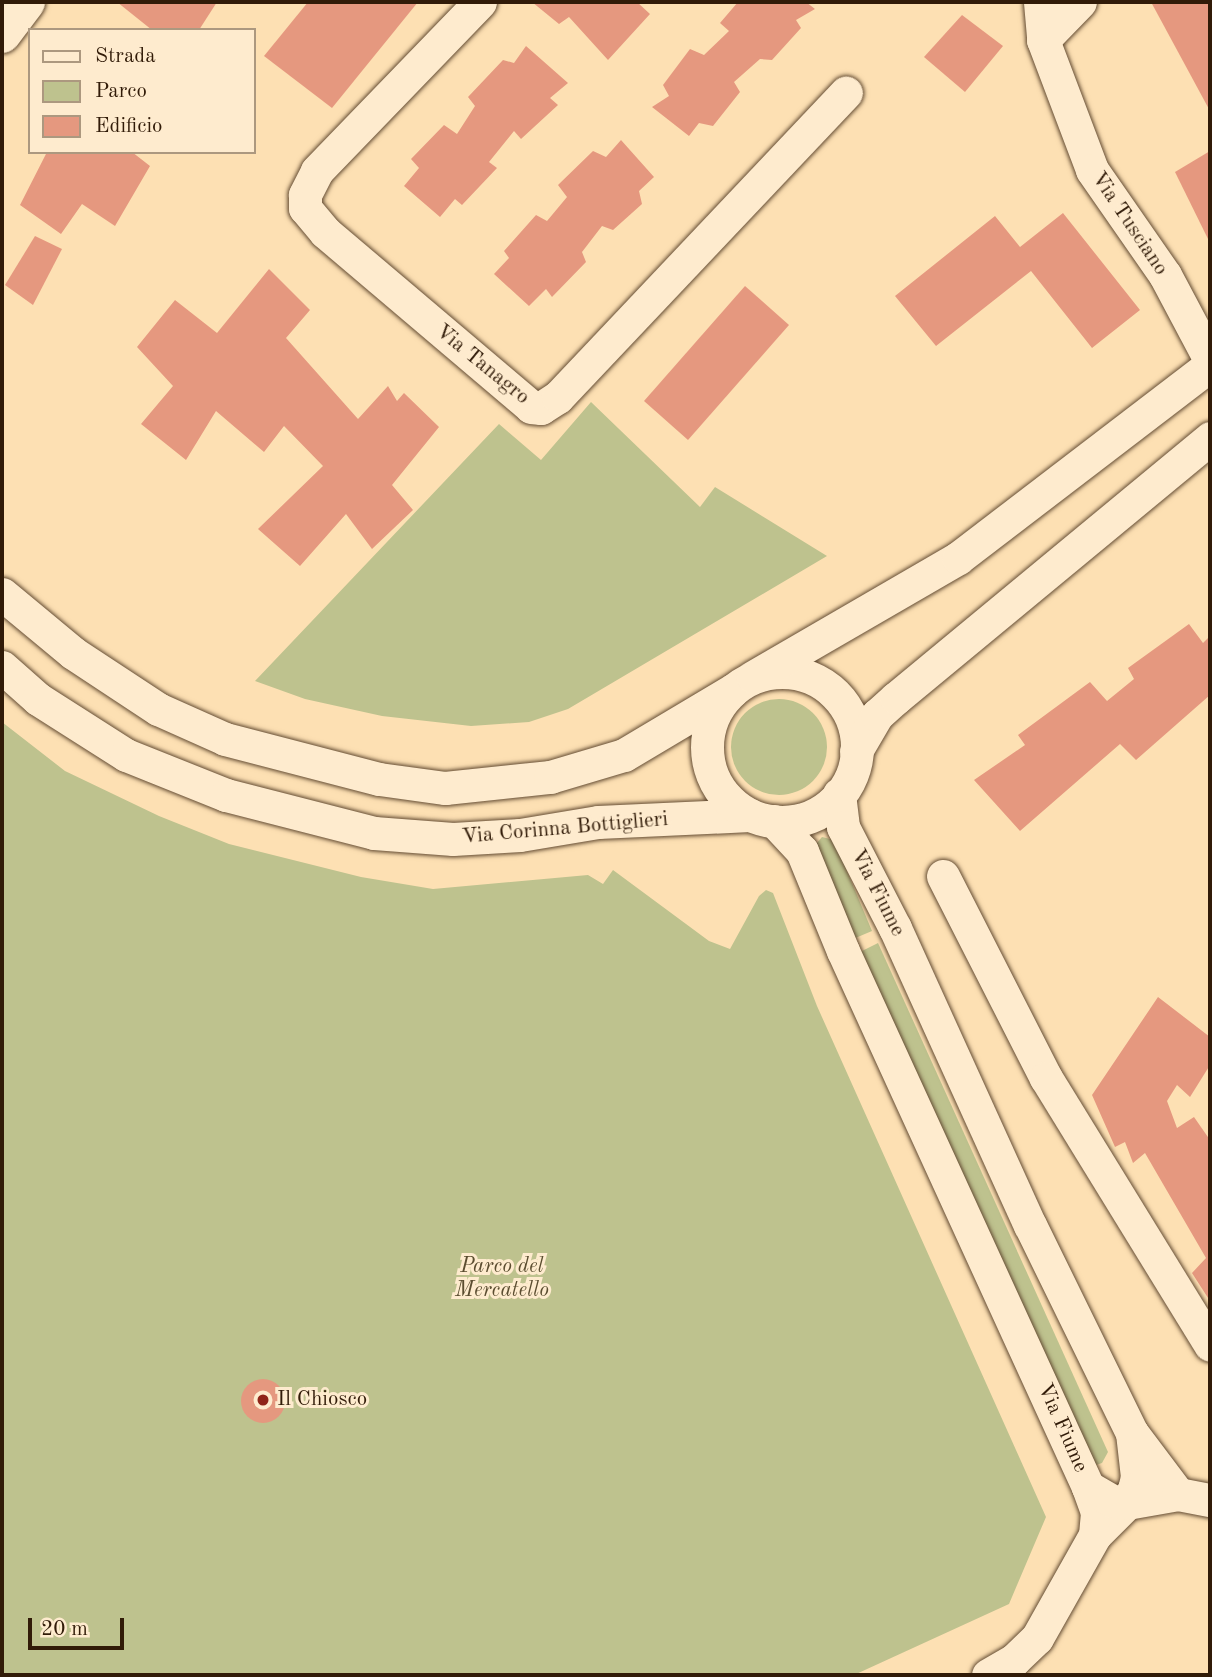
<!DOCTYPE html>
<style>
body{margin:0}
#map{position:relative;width:1212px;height:1677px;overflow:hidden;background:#fde0b3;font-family:"Old Standard TT",serif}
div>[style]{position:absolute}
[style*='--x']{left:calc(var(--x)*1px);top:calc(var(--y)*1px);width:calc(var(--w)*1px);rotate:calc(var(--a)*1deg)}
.green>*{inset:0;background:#bec28e}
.round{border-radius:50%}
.building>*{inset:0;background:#e5987f}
.roads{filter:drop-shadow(0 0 2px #644c33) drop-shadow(0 0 2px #644c33)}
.minor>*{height:33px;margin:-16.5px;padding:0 16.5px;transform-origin:16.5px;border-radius:16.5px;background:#feebce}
.minor>.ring{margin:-16.5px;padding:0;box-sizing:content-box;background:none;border:33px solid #feebce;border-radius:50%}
.tertiary>*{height:38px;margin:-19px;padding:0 19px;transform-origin:19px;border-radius:19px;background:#feebce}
.dots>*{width:19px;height:19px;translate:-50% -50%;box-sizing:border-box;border:4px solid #feebce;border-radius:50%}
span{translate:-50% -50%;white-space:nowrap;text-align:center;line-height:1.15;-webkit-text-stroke:6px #feebce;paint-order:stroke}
.street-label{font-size:21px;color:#311b08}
.park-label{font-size:21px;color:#5b4d30;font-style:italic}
.poi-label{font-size:21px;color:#311b08}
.left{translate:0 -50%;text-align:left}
.frame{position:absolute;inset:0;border:4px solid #311b08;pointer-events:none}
.legend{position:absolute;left:28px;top:28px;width:228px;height:126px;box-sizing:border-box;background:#feebce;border:2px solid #ac987f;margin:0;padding:9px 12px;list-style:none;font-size:21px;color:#311b08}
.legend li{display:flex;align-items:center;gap:14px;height:35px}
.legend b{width:35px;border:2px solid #ac987f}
.scale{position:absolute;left:28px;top:1618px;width:96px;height:32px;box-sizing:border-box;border:4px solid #311b08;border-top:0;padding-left:9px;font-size:21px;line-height:24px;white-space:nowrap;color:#311b08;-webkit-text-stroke:5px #feebce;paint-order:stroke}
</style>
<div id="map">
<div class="green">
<div style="clip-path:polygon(591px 402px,700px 507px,715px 487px,827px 556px,568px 709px,529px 722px,471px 726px,382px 716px,305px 699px,255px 681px,499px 424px,541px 460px)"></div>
<div class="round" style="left:731px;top:699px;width:96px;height:96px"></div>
<div style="clip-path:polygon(2px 722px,65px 771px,159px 816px,229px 844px,361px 877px,433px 889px,588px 875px,603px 884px,613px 870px,709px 941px,730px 949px,759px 896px,766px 890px,773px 893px,817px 1006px,1046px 1517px,1009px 1604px,854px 1675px,2px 1675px)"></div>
<div style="clip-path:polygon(822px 837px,834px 840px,872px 931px,853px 939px,816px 844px)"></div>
<div style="clip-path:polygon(878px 943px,1108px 1452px,1102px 1463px,1096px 1465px,860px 952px)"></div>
</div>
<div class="building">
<div style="clip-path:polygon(117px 2px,217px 2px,199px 30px,152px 30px)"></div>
<div style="clip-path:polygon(308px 2px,418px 2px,332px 108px,264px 56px)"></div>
<div style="clip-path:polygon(532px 2px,637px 2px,650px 14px,608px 60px,569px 17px,559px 24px)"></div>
<div style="clip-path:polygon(738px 2px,806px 2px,815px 9px,796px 20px,801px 28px,772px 60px,760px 59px,734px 82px,740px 92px,713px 126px,699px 123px,689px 136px,652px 107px,669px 96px,663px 85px,690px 49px,704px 55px,729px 31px,720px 23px)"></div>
<div style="clip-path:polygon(1151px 2px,1210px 2px,1210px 111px)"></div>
<div style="clip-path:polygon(962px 15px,1003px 46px,965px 92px,924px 57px)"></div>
<div style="clip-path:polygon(526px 46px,568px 83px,550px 98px,558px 105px,521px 139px,514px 131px,489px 162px,497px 168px,462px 205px,455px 199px,440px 217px,404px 186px,419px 168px,411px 159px,444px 125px,457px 134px,475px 106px,468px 97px,503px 60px,514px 63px)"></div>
<div style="clip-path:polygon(621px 140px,654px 177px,639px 191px,642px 204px,613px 230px,602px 226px,582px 252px,586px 262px,552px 297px,546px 289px,529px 306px,494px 274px,509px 258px,504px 251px,536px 215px,547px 221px,567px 197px,558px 185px,593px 151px,606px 157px)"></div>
<div style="clip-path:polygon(1210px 151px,1210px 243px,1175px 172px)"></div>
<div style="clip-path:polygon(47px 152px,132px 152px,150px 166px,115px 226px,82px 204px,61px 234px,20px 205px)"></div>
<div style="clip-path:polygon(1063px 213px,1140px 310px,1092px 348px,1031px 271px,936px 346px,895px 296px,995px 216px,1020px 247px)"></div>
<div style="clip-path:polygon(35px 236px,62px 249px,33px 305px,5px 285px)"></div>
<div style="clip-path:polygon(269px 269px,310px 310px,286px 338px,358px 419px,388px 386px,397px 401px,404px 393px,439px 427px,392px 485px,413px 510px,372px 549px,346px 514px,300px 566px,258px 529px,323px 466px,284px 426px,264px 452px,216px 411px,186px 460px,141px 424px,173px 386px,137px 347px,175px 300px,217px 333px)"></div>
<div style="clip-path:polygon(745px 286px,789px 325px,688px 440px,644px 401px)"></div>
<div style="clip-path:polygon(1189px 624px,1203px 643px,1210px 636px,1210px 695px,1136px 760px,1120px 744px,1020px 831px,974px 780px,1025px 745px,1018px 735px,1090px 682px,1107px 701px,1134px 679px,1128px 668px)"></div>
<div style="clip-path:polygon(1158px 997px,1210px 1037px,1210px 1065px,1190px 1097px,1177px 1085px,1167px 1101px,1177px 1128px,1194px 1117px,1210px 1140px,1210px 1301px,1192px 1273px,1206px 1258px,1145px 1153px,1133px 1163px,1125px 1142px,1115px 1147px,1092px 1095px)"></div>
<div class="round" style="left:241px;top:1379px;width:44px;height:44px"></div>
</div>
<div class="roads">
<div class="minor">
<div style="--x:480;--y:2;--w:235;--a:134"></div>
<div style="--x:317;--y:171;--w:27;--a:117"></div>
<div style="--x:305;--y:195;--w:13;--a:90"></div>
<div style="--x:305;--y:208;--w:31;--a:50"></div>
<div style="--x:325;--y:232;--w:270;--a:40.3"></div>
<div style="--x:531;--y:407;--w:10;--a:6"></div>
<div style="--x:541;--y:408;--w:20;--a:-33"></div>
<div style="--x:558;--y:397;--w:419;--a:-46.6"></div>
<div style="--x:1040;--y:2;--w:38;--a:85"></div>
<div style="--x:1043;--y:40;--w:139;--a:69.3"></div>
<div style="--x:1092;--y:170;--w:128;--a:55.2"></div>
<div style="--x:1165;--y:275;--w:96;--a:62.1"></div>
<div style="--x:1043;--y:40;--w:53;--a:-45.8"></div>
<div style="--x:2;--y:594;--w:92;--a:39.7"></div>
<div style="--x:73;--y:653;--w:102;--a:33.4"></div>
<div style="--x:158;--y:709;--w:73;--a:24.1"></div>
<div style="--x:225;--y:739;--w:159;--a:14.6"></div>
<div style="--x:379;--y:779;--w:67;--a:7.8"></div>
<div style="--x:445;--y:788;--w:106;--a:-6"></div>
<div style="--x:550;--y:777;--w:77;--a:-16.6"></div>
<div style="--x:624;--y:755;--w:127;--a:-30.8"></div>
<div style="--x:2;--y:667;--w:48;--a:41.6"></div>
<div style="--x:38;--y:699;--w:104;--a:32.5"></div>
<div style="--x:126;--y:755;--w:108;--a:21.8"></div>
<div style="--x:226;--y:795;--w:153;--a:14.4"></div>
<div style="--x:374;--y:833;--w:79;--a:4.3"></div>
<div style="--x:453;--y:839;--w:67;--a:-3.4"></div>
<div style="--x:520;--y:835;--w:79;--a:-9.5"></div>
<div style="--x:598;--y:822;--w:152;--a:-2.6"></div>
<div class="ring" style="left:707px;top:672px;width:117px;height:117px"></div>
<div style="--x:753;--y:677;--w:237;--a:-30.1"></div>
<div style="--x:958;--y:558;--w:317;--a:-37.4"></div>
<div style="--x:856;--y:751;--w:42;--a:-59.7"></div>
<div style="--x:877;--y:715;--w:25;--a:-42"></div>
<div style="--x:896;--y:698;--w:408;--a:-39.6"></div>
<div style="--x:839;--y:794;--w:33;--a:83"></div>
<div style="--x:843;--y:827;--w:114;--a:62.8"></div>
<div style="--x:895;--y:928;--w:326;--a:65.6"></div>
<div style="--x:1030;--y:1225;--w:232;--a:63.9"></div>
<div style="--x:1132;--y:1433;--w:44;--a:83.5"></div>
<div style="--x:1137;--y:1477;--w:12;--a:104"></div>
<div style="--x:1134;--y:1489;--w:16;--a:117"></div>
<div style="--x:1127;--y:1503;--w:45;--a:135"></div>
<div style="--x:1095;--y:1535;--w:23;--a:-85"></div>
<div style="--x:1097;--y:1512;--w:27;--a:-110"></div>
<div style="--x:774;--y:821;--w:41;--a:47"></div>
<div style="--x:802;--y:851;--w:108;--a:67.7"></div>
<div style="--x:843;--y:951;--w:589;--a:65.44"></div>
<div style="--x:1088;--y:1487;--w:28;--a:30"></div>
<div style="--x:1112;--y:1501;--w:15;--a:8"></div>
<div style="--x:1127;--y:1503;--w:52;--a:-10"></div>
<div style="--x:1178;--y:1494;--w:76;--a:-127"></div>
<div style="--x:943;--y:876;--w:227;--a:63"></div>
<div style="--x:1046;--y:1078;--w:313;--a:58.4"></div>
<div style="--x:1178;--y:1494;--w:33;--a:11"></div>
<div style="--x:988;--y:1675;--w:30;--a:-30"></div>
<div style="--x:1014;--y:1660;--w:32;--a:-44"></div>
<div style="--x:1037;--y:1638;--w:118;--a:-60.6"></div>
</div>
<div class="tertiary">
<div style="--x:2;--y:34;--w:40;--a:-53"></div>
</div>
</div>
<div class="dots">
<div style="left:263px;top:1400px;background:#8f2418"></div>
</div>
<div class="street-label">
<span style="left:1129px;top:224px;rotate:56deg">Via Tusciano</span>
<span style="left:482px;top:365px;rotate:39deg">Via Tanagro</span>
<span style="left:565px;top:829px;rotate:-5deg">Via Corinna Bottiglieri</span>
<span style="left:877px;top:893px;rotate:63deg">Via Fiume</span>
<span style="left:1062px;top:1428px;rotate:66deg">Via Fiume</span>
</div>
<div class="park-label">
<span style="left:502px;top:1279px">Parco del<br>Mercatello</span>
</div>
<div class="poi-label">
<span class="left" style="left:277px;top:1400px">Il Chiosco</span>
</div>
<div class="frame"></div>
<ul class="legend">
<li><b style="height:9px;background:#feebce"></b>Strada</li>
<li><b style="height:19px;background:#bec28e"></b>Parco</li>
<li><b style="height:19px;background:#e5987f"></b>Edificio</li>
</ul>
<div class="scale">20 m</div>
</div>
